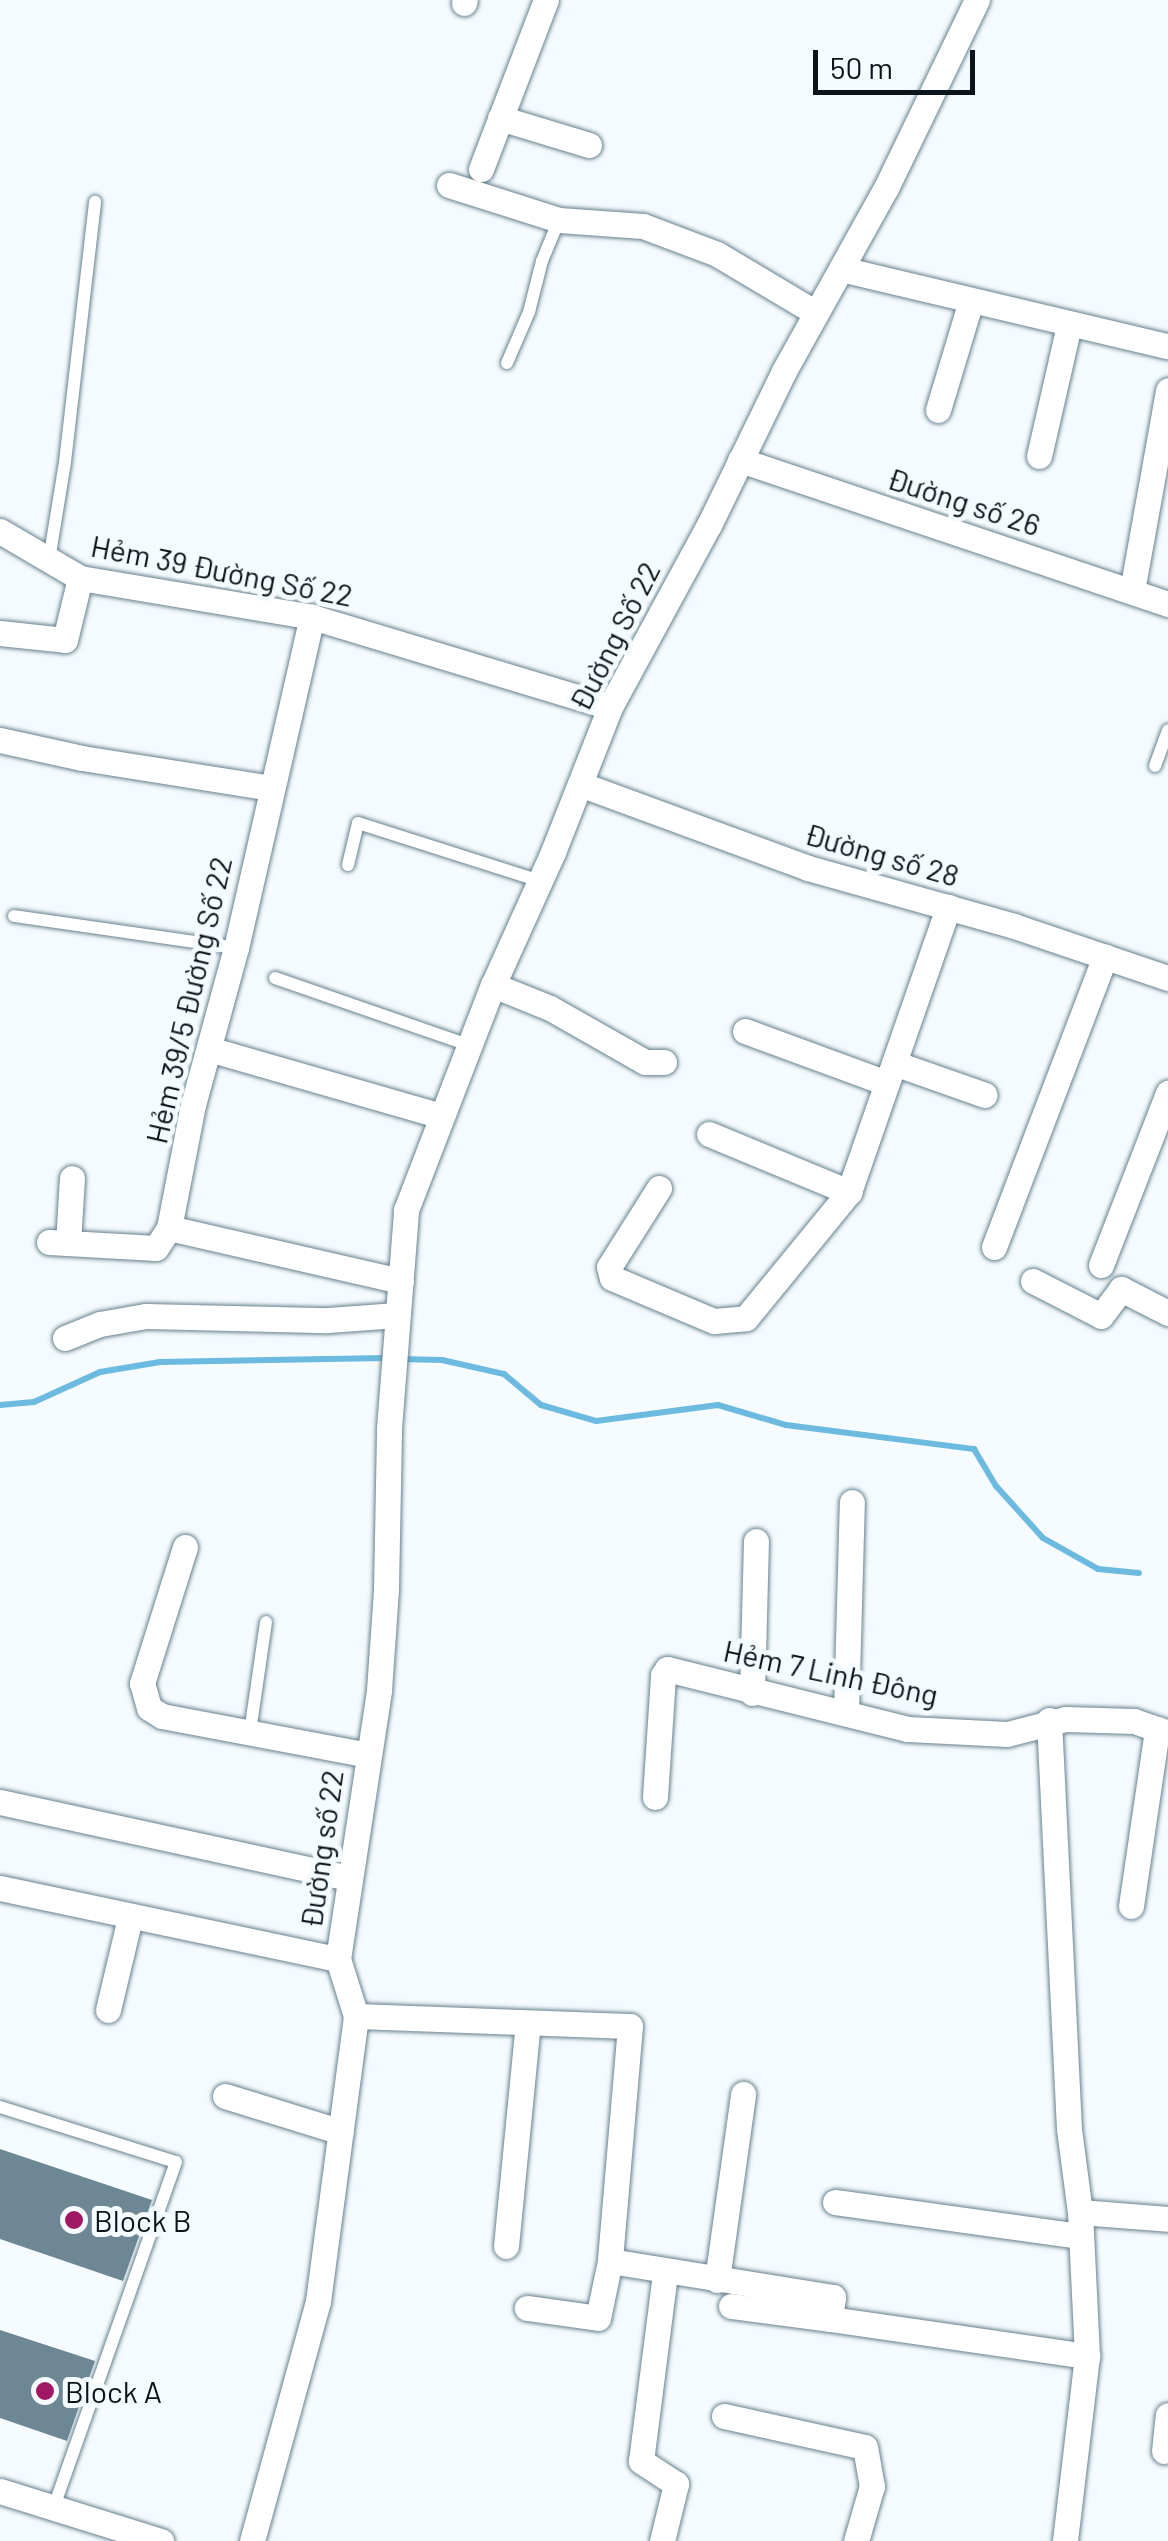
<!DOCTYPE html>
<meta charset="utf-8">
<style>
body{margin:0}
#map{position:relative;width:1168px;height:2541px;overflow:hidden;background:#f5fbfe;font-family:Barlow,sans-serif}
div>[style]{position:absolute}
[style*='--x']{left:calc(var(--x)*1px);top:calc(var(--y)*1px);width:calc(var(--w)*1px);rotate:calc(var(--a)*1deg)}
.stream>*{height:6px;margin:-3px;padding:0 3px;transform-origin:3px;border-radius:3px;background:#6cbae0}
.building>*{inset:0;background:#6d8795}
.roads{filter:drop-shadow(0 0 2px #67818f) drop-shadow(0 0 2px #67818f)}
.lane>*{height:12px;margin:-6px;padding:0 6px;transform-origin:6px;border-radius:6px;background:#fff}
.street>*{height:25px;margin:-12.5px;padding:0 12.5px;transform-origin:12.5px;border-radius:12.5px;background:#fff}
.dots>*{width:28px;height:28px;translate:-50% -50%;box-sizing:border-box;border:5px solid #f5fbfe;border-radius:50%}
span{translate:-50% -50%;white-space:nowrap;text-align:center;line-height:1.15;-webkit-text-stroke:10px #f5fbfe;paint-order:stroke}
.street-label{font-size:30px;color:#0a141a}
.poi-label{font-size:30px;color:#0a141a}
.left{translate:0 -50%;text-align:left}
.scale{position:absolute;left:813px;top:50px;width:162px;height:45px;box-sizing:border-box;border:5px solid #0a141a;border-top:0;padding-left:12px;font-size:30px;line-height:35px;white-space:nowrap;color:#0a141a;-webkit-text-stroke:8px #f5fbfe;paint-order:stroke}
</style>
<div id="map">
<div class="stream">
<div style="--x:399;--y:1359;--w:43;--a:1.3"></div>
<div style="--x:442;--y:1360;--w:64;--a:12.7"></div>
<div style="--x:504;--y:1374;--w:48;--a:40"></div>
<div style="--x:541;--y:1405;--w:57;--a:16.2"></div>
<div style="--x:596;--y:1421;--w:123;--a:-7.5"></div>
<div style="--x:718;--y:1405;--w:71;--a:16.4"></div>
<div style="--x:786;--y:1425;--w:190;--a:7.3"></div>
<div style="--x:974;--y:1449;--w:43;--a:59.3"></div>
<div style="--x:996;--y:1486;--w:70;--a:47.9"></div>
<div style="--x:1043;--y:1538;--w:63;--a:29.4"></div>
<div style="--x:1098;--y:1569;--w:41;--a:5.6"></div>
<div style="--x:0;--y:1405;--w:34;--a:-5"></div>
<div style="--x:34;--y:1402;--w:72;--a:-24.4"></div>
<div style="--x:100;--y:1372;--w:61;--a:-9.5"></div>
<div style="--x:160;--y:1362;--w:226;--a:-1"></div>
</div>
<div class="building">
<div style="clip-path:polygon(0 2149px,152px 2200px,123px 2281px,0 2239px)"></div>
<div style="clip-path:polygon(0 2330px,95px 2361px,67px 2441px,0 2418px)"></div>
</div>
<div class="roads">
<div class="lane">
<div style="--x:507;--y:363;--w:56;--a:-66.7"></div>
<div style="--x:529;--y:312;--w:53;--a:-75.7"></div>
<div style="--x:542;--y:261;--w:44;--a:-67.5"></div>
<div style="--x:49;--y:560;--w:99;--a:-80.7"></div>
<div style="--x:65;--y:462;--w:262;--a:-83.4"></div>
<div style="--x:1155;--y:766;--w:38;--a:-70"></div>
<div style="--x:348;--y:865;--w:43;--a:-76.6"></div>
<div style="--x:358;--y:823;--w:191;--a:17.7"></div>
<div style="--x:14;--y:916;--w:224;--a:8.2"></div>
<div style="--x:275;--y:978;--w:205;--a:19.1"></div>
<div style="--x:250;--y:1732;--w:111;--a:-81.7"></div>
<div style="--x:0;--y:2107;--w:184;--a:17.4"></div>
<div style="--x:176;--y:2162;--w:368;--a:109.5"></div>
</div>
<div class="street">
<div style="--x:464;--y:3;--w:3;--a:-72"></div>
<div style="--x:500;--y:118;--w:93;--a:16.9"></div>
<div style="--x:481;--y:169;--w:181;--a:-69"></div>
<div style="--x:449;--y:185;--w:115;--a:17.7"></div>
<div style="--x:559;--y:220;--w:84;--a:4.1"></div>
<div style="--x:643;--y:226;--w:79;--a:20.7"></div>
<div style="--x:717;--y:254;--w:115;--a:30.8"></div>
<div style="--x:841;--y:269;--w:336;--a:13.3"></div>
<div style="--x:938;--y:410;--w:114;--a:-73.2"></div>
<div style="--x:1039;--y:456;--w:134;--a:-77.1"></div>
<div style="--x:740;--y:460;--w:452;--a:18.6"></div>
<div style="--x:0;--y:531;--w:93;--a:30.4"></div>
<div style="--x:80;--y:578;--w:235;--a:9.5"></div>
<div style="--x:312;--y:617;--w:311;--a:16.8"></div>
<div style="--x:1132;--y:591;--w:204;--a:-79.8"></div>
<div style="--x:0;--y:633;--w:65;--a:6.1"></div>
<div style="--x:65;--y:640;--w:64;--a:-76.4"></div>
<div style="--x:0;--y:740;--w:84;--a:12.4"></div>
<div style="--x:82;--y:758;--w:191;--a:9"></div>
<div style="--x:580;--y:784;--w:243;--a:20.2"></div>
<div style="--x:808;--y:868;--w:214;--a:15.7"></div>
<div style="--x:1014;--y:926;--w:163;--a:18.7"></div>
<div style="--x:493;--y:985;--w:61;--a:22"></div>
<div style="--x:550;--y:1008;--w:109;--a:29.6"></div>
<div style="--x:645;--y:1062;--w:19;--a:0"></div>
<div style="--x:745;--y:1031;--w:150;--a:20.2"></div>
<div style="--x:209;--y:1049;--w:241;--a:16.1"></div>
<div style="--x:894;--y:1063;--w:96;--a:19.4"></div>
<div style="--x:709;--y:1134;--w:152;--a:22.5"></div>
<div style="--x:659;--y:1188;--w:93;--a:122.3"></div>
<div style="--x:609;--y:1267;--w:11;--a:75"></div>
<div style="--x:612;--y:1278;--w:111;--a:22.9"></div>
<div style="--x:714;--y:1321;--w:32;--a:-5"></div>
<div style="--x:746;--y:1318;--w:163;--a:-50.7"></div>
<div style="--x:849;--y:1192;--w:302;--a:-70.8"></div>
<div style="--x:169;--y:1228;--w:238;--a:12.9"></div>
<div style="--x:49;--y:1242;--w:107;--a:3.2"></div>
<div style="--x:156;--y:1248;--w:24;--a:-57"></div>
<div style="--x:169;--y:1228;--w:125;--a:-79"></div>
<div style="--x:193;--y:1105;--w:163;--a:-74.7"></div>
<div style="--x:236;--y:948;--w:340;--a:-77.1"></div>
<div style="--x:68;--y:1243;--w:65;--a:-86.5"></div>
<div style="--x:994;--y:1247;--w:311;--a:-69.1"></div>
<div style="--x:1101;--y:1265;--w:185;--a:-68.7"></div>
<div style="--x:1033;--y:1281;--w:76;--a:27.2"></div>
<div style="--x:1101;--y:1316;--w:34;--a:-53"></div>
<div style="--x:1121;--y:1289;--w:53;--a:27.1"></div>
<div style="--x:65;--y:1338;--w:38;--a:-22"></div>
<div style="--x:100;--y:1324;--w:47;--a:-9.9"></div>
<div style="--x:146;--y:1316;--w:182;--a:1.3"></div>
<div style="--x:328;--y:1320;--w:69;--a:-4.1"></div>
<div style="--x:185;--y:1547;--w:143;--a:107.5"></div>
<div style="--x:142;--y:1683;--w:26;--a:74"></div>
<div style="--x:149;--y:1708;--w:15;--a:32"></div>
<div style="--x:162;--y:1716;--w:210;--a:10.7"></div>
<div style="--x:752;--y:1693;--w:152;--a:-88.5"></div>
<div style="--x:846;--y:1712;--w:210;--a:-88.4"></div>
<div style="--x:1049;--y:1720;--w:409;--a:87.2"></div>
<div style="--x:1069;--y:2129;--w:84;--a:82.5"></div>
<div style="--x:1080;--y:2212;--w:144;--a:87.2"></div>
<div style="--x:1087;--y:2356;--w:186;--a:96.8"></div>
<div style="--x:655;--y:1797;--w:122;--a:-86.2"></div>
<div style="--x:663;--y:1675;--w:7;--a:-56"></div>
<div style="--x:667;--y:1669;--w:248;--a:14"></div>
<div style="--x:908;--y:1729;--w:99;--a:2.9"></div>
<div style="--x:1007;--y:1734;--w:61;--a:-14.3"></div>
<div style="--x:1066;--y:1719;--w:68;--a:1.7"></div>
<div style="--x:1134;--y:1721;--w:36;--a:19"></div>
<div style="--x:0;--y:1802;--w:357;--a:12.3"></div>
<div style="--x:0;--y:1888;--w:345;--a:11.9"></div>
<div style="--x:1131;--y:1906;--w:179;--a:-81.6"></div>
<div style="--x:108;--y:2010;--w:95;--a:-76.6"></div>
<div style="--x:356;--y:2016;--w:274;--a:2.1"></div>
<div style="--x:630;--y:2026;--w:236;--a:94.9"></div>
<div style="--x:610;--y:2261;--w:58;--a:101.9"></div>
<div style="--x:598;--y:2318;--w:72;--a:-172"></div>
<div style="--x:225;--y:2096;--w:121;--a:17.2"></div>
<div style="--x:835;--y:2202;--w:248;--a:7.9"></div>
<div style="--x:1080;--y:2212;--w:88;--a:4.5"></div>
<div style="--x:506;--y:2246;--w:224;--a:-84.4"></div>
<div style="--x:610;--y:2261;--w:226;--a:9.2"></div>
<div style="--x:833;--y:2297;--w:22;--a:98"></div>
<div style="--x:830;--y:2319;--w:260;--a:8.2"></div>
<div style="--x:717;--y:2280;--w:188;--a:-82"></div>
<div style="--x:731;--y:2306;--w:100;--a:7.5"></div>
<div style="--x:724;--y:2416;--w:144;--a:12.4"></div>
<div style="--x:865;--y:2447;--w:40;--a:80"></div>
<div style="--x:872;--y:2486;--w:57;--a:106.2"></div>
<div style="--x:1164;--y:2451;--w:36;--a:-84"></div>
<div style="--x:0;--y:2491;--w:169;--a:17.3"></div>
<div style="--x:252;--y:2541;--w:249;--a:-74.6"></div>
<div style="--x:318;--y:2301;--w:288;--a:-82.4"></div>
<div style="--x:356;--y:2016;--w:60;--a:-107.5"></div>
<div style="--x:338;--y:1959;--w:272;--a:-81.3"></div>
<div style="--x:379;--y:1690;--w:101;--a:-86"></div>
<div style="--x:386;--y:1589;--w:161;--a:-88.9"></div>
<div style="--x:389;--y:1428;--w:219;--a:-85.5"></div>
<div style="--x:406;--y:1210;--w:241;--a:-68.9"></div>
<div style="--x:493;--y:985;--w:146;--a:-65.7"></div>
<div style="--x:553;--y:852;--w:156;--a:-68.5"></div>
<div style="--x:610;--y:707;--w:207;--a:-61.5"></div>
<div style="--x:709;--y:525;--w:171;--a:-64"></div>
<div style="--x:784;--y:371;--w:210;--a:-60.9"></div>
<div style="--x:886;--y:188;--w:209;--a:-64.2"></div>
<div style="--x:662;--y:2541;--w:59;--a:-76.2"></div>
<div style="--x:676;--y:2484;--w:42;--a:-146.7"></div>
<div style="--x:641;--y:2461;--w:190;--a:-82.7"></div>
</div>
</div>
<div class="dots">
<div style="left:74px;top:2220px;background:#a01864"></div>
<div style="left:45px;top:2391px;background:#a01864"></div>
</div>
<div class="street-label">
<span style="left:964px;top:501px;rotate:18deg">Đường số 26</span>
<span style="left:222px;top:570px;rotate:11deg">Hẻm 39 Đường Số 22</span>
<span style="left:614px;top:636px;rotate:-63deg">Đường Số 22</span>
<span style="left:882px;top:854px;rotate:16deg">Đường số 28</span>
<span style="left:188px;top:1000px;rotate:-77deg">Hẻm 39/5 Đường Số 22</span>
<span style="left:831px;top:1672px;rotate:12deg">Hẻm 7 Linh Đông</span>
<span style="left:321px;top:1849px;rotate:-82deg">Đường số 22</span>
</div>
<div class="poi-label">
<span class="left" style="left:94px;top:2220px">Block B</span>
<span class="left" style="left:65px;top:2391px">Block A</span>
</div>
<div class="scale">50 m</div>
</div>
